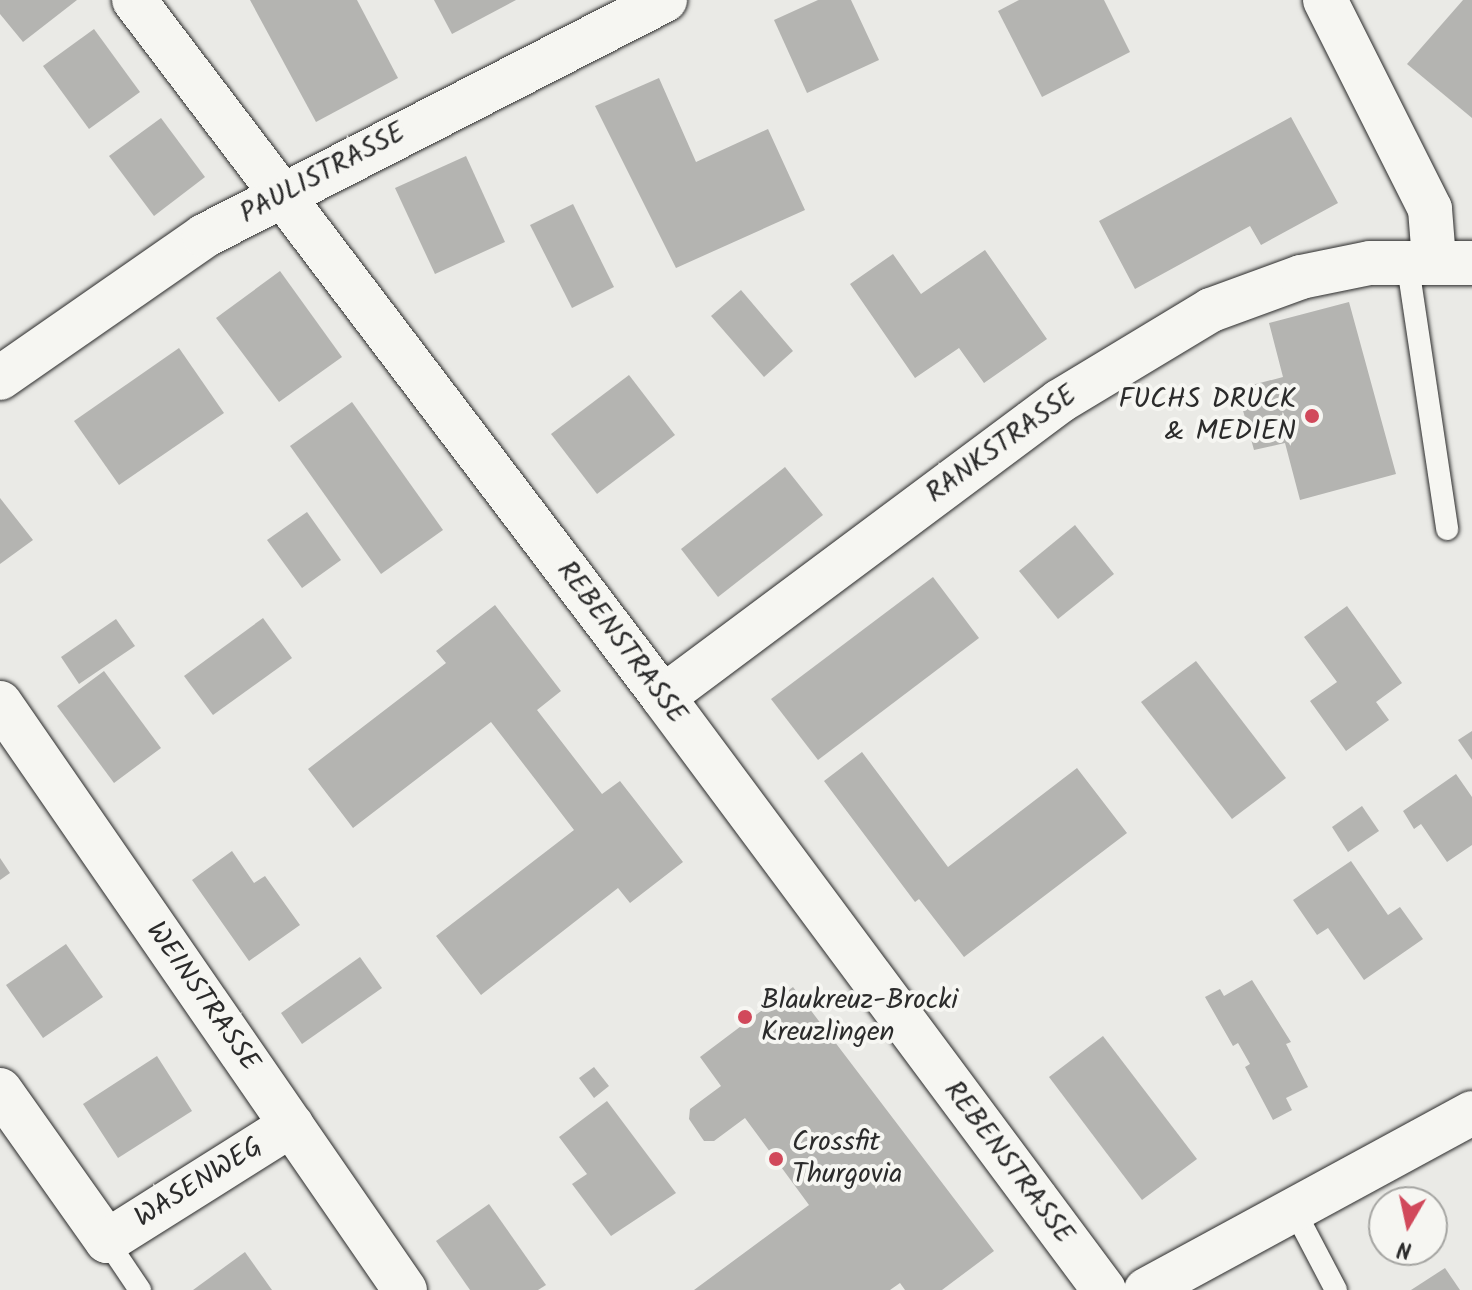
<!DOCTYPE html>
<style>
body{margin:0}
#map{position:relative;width:1472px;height:1290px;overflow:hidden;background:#eaeae6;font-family:Kalam,sans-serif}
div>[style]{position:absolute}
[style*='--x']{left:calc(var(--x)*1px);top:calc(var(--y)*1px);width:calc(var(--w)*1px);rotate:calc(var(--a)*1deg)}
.building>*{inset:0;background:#b4b4b1}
.roads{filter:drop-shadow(0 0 2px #2b2b2b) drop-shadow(0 0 2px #2b2b2b)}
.lane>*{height:22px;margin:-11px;padding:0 11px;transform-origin:11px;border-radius:11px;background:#f6f6f2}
.street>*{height:44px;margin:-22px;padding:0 22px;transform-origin:22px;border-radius:22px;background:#f6f6f2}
.secondary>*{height:44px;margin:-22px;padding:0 22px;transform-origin:22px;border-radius:22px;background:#f6f6f2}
.dots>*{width:22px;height:22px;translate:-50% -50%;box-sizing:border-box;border:4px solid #f6f6f2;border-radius:50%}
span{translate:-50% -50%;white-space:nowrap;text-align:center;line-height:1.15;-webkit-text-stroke:8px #f6f6f2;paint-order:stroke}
.street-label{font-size:28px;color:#2b2b2b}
.poi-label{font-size:28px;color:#2b2b2b}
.right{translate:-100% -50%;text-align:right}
.left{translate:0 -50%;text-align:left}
.north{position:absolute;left:1368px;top:1186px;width:80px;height:80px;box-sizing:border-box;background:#f6f6f2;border:2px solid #a5a5a2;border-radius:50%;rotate:189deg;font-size:22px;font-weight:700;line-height:32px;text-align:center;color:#2b2b2b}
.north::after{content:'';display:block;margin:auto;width:28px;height:36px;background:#d1495b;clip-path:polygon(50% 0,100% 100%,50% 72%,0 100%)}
</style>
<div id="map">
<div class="building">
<div style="clip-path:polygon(0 0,77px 0,23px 42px,0 14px)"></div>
<div style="clip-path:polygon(250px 0,357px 0,398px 78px,316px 122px)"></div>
<div style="clip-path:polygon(434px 0,516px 0,452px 34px)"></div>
<div style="clip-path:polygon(818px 0,851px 0,879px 60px,807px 93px,774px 20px)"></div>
<div style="clip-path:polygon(1019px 0,1104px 0,1130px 52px,1042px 97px,998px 11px)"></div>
<div style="clip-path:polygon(1463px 0,1472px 0,1472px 118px,1407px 64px)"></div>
<div style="clip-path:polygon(94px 29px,140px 92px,89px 129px,43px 66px)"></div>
<div style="clip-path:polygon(659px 78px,696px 162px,768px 129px,805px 210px,676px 268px,595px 106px)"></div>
<div style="clip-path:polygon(1291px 117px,1338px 203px,1261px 245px,1250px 226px,1135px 289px,1099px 221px)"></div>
<div style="clip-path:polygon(161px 118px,205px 177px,154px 216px,109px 156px)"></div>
<div style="clip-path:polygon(466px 156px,505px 242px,435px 274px,395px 188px)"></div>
<div style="clip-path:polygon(573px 204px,614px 287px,572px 308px,530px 225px)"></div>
<div style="clip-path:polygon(985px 250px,1047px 339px,984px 383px,959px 348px,915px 378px,850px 284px,893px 254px,921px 294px)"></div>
<div style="clip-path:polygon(280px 271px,342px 357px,279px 402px,216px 318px)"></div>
<div style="clip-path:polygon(741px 290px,793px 351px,764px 377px,711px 316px)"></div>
<div style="clip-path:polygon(1349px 302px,1396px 474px,1300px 500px,1285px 443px,1254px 450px,1237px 389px,1283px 377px,1269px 323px)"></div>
<div style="clip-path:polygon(179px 348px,224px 413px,119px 485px,74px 421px)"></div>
<div style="clip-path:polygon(629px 375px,675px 435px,597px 494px,551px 434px)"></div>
<div style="clip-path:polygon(352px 402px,443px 530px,381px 574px,290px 446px)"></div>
<div style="clip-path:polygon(785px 467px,823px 515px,718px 597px,681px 549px)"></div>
<div style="clip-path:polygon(0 498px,33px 540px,0 564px)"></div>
<div style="clip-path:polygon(307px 512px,341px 560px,302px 588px,267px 540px)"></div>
<div style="clip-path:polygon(1075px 525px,1114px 574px,1058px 619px,1019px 571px)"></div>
<div style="clip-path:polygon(933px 577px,979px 638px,818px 760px,771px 699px)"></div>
<div style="clip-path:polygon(495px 605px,561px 691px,537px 710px,602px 794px,620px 781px,683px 862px,630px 903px,618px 888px,481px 995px,436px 936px,574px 830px,535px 779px,491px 722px,353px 828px,308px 769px,446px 663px,436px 651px)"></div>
<div style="clip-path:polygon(1347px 606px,1402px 683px,1376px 702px,1389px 720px,1346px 751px,1310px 701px,1337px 682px,1304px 637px)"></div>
<div style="clip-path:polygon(263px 618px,292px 658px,213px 715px,184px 676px)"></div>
<div style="clip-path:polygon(116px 619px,135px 646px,79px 684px,61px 657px)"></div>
<div style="clip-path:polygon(1196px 661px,1286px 778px,1232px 819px,1141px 702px)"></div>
<div style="clip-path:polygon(104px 671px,161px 748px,114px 783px,57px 706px)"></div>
<div style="clip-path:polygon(1472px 731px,1472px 760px,1458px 740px)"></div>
<div style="clip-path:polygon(862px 752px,948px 867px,1077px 768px,1127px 833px,964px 957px,919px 899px,915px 902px,824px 781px)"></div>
<div style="clip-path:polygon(1456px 774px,1472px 797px,1472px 845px,1447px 862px,1421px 824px,1414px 829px,1403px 811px)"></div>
<div style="clip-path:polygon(1362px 806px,1379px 831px,1348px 852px,1332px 827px)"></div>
<div style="clip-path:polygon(232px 851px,254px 883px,265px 876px,300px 925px,249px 961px,192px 880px)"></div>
<div style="clip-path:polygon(0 858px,10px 873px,0 880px)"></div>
<div style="clip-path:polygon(1351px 861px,1388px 915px,1400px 907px,1423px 939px,1364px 980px,1328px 928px,1317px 935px,1293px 900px)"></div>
<div style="clip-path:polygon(66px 944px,103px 997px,43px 1038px,6px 985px)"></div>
<div style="clip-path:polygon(360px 957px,382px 988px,302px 1044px,281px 1013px)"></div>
<div style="clip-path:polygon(1252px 980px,1291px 1042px,1286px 1044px,1308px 1087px,1286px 1098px,1292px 1110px,1273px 1120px,1245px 1067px,1250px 1064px,1238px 1043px,1233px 1046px,1205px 997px,1220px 989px,1224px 996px)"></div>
<div style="clip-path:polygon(793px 987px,994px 1251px,942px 1290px,905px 1290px,900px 1283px,890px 1290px,694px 1290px,809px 1205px,745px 1118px,714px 1141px,704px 1141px,689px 1119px,690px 1109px,721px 1086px,700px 1057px)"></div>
<div style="clip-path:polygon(1103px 1036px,1197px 1159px,1142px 1200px,1049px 1077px)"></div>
<div style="clip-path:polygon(157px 1056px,192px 1111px,118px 1158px,83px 1104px)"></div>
<div style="clip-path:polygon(594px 1067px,609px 1086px,594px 1098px,579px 1078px)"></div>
<div style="clip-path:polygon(607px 1101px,676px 1193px,611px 1236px,572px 1184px,587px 1174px,559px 1137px)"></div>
<div style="clip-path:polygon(489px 1204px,546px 1285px,538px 1290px,470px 1290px,436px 1241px)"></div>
<div style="clip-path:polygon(245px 1252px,272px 1290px,193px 1290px)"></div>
<div style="clip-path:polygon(1445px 1268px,1460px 1290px,1411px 1290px)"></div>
</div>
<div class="roads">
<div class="lane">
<div style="--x:1407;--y:260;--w:272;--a:81.5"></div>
<div style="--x:1294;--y:1210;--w:90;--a:62.3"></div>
<div style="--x:107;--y:1241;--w:59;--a:56"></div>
</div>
<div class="street">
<div style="--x:134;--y:0;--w:875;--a:52.8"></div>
<div style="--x:663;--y:697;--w:739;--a:53.36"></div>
<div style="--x:1325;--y:0;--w:234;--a:63.3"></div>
<div style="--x:1430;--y:209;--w:51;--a:85.5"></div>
<div style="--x:663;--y:697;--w:495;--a:-36.7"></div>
<div style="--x:1060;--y:401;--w:176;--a:-31.1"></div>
<div style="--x:1211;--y:310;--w:96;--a:-20.1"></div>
<div style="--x:1301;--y:277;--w:70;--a:-11.5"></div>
<div style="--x:1370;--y:263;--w:102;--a:0"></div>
<div style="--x:0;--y:703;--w:713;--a:55.4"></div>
<div style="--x:0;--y:1090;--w:185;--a:54.7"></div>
<div style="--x:107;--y:1241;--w:218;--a:-32.2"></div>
<div style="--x:1146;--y:1290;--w:371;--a:-28.5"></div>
</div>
<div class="secondary">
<div style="--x:0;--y:378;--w:249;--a:-34.8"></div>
<div style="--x:204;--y:236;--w:518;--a:-27.11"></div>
</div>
</div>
<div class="dots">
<div style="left:1312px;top:416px;background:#d1495b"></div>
<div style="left:745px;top:1017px;background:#d1495b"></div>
<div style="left:776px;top:1159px;background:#d1495b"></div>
</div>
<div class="street-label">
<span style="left:323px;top:174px;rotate:-28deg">PAULISTRASSE</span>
<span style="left:1002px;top:445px;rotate:-36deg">RANKSTRASSE</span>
<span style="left:621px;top:643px;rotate:53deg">REBENSTRASSE</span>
<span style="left:202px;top:997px;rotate:55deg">WEINSTRASSE</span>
<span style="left:1008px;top:1163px;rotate:53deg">REBENSTRASSE</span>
<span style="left:199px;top:1183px;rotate:-32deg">WASENWEG</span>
</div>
<div class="poi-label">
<span class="right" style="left:1296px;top:416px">FUCHS DRUCK<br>&amp; MEDIEN</span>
<span class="left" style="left:761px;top:1017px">Blaukreuz-Brocki<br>Kreuzlingen</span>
<span class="left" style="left:792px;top:1159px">Crossfit<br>Thurgovia</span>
</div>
<div class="north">N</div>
</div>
